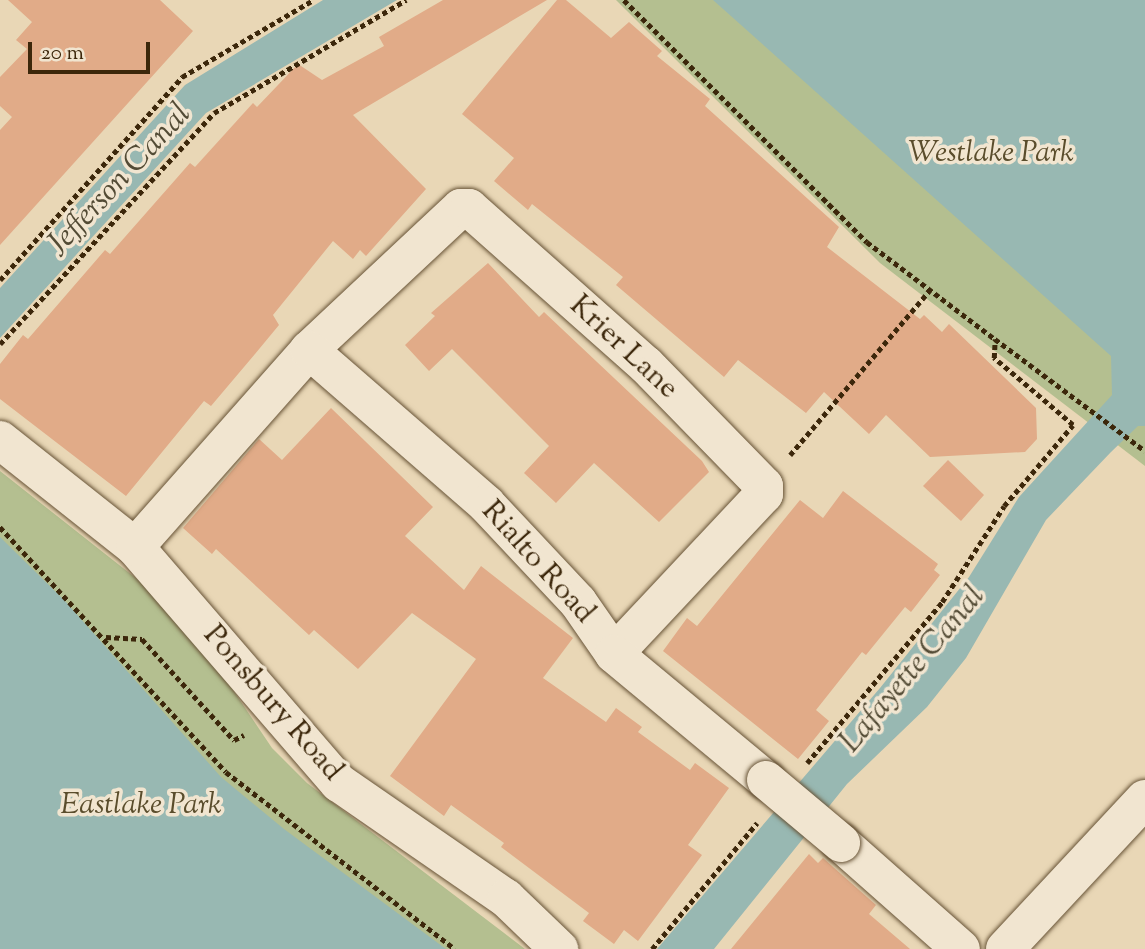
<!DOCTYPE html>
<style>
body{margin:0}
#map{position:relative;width:1145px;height:949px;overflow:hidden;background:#e9d7b6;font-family:"Sorts Mill Goudy",serif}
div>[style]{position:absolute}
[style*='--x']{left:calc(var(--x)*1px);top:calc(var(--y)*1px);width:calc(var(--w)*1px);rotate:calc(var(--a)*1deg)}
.green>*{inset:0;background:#b4bf90}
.water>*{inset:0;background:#98b8b2}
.building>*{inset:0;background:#e1ab88}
.path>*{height:4.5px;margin-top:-2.25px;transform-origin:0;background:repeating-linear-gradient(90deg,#3c270b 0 5px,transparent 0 8.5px)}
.roads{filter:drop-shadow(0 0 2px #675336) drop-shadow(0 0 2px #675336)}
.minor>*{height:38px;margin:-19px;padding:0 19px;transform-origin:19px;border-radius:19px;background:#f1e5d0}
.bridges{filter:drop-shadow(0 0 2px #675336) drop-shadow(0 0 2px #675336)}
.minor-bridge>*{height:38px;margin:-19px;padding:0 19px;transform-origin:19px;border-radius:19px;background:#f1e5d0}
span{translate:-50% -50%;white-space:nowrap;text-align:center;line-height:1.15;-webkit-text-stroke:7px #f1e5d0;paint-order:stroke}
.park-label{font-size:30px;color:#5a4d2c;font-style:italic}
.street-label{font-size:30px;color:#3c270b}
.water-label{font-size:32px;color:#534b35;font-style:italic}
.scale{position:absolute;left:28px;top:42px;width:122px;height:32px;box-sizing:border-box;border:4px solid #3c270b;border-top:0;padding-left:9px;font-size:21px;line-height:24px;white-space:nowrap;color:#3c270b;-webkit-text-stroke:5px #f1e5d0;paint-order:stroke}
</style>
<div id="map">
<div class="green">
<div style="clip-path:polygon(616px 0,1145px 0,1145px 466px,880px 263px)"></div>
<div style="clip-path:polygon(0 471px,156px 594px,233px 690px,272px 748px,307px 783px,525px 949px,0 949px)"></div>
</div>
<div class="water">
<div style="clip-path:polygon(323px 0,397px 0,206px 113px,0 338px,0 288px,185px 85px)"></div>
<div style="clip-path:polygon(713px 0,1145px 0,1145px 426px,1138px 426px,1111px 452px,1046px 520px,966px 658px,927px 707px,847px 784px,714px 949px,657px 949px,880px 688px,969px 577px,1019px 497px,1112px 395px,1111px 356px)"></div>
<div style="clip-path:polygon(0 537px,65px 601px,221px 777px,284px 829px,446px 949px,0 949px)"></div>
</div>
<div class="building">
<div style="clip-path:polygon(8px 0,160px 0,193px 31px,0 245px,0 130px,12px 117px,0 106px,0 77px,27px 49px,16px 40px,32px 22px)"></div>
<div style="clip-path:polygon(443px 0,547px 0,353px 115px,426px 189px,366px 256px,360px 250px,353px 259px,333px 241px,273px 315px,279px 325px,255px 354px,211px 406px,204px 401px,126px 496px,0 399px,0 364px,23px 335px,28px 339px,105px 250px,110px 254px,190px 163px,195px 167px,253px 103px,257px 107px,298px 64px,322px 80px,384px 46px,379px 37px)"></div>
<div style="clip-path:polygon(557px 0,566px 0,611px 38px,629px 22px,662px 51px,657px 56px,710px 99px,705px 106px,839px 227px,827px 247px,920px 319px,924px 315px,942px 332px,949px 324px,1036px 408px,1037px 439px,1025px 452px,930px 457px,886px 415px,869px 434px,824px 392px,806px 413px,738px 360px,724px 377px,616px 285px,623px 277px,532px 204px,528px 210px,494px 181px,514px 158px,462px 114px)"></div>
<div style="clip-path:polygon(488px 263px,539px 317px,544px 312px,702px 461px,709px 472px,659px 522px,594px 463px,556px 503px,524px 473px,549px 446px,452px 349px,429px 371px,405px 345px,435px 316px,431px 313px)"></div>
<div style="clip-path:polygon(331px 408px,433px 507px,405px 536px,464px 590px,481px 566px,573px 638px,543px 678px,606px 722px,616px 708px,642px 727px,638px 732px,690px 770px,695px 763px,729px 788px,688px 845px,702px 855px,638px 941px,624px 930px,614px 944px,583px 921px,589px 913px,501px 847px,504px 843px,451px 805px,444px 816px,390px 776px,476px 659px,412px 613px,358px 669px,314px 630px,309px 635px,216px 549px,212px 554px,183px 528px,259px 439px,282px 460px)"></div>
<div style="clip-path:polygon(948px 460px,984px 495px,961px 521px,923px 486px)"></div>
<div style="clip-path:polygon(843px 491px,938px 564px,934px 570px,940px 575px,911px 612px,905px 607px,866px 655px,862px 652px,816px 710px,829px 721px,798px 759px,663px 651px,687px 618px,697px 626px,800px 500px,823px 518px)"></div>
<div style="clip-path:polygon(809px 854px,818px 863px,823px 858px,876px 905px,869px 914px,910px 949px,731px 949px)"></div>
</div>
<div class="path">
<div style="--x:624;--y:0;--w:343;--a:44.9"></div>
<div style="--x:867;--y:242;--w:161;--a:37.2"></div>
<div style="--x:0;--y:280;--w:273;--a:-48.1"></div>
<div style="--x:182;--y:77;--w:152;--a:-30.4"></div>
<div style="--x:0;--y:344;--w:315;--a:-47.2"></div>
<div style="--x:214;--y:113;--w:223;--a:-30.5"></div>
<div style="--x:790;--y:455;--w:216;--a:-49.7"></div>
<div style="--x:0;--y:527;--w:333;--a:47.3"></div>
<div style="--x:226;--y:772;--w:289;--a:37.7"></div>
<div style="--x:106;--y:637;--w:36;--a:3"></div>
<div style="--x:142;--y:639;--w:137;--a:47.7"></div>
<div style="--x:234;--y:740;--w:11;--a:-27"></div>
<div style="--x:807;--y:763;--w:210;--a:-50"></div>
<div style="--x:942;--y:602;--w:114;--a:-57.1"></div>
<div style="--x:1004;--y:506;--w:106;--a:-49.6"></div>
<div style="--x:1073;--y:425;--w:104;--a:-139.7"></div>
<div style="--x:994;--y:358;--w:19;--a:-87"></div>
<div style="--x:995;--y:339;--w:187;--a:36.7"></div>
<div style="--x:652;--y:949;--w:164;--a:-50.2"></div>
</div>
<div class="roads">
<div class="minor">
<div style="--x:309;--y:350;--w:208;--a:-43.1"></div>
<div style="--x:461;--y:208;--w:8;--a:0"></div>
<div style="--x:469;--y:208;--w:237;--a:41.6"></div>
<div style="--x:646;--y:365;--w:169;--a:45.7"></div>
<div style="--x:764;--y:486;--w:8;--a:90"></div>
<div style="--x:764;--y:494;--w:219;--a:133.2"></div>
<div style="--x:0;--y:440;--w:172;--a:38.4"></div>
<div style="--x:135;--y:547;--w:312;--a:49.2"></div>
<div style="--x:339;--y:783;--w:203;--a:34.6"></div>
<div style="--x:506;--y:898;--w:74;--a:43.9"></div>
<div style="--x:135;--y:547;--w:263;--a:-48.5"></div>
<div style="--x:309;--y:350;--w:235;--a:41"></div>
<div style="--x:486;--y:504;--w:134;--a:46.8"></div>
<div style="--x:578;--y:602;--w:63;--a:55.3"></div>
<div style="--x:614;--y:654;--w:197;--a:39.7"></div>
<div style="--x:841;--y:843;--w:160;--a:41.5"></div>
<div style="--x:1005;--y:949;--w:205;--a:-47"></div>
</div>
</div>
<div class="bridges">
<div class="minor-bridge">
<div style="--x:766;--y:780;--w:98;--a:40"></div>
</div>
</div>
<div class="park-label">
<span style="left:991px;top:154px">Westlake Park</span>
<span style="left:141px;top:806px">Eastlake Park</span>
</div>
<div class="street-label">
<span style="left:623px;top:348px;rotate:43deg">Krier Lane</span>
<span style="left:537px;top:563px;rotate:48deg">Rialto Road</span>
<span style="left:272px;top:704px;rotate:49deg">Ponsbury Road</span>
</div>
<div class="water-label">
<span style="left:120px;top:180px;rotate:-47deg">Jefferson Canal</span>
<span style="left:913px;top:670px;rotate:-50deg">Lafayette Canal</span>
</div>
<div class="scale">20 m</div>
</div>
